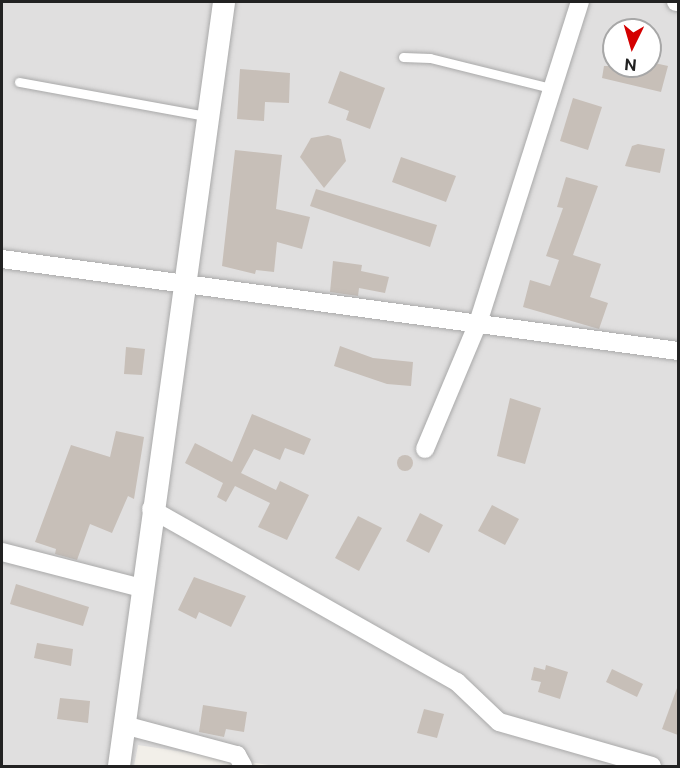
<!DOCTYPE html>
<style>
body{margin:0}
#map{position:relative;width:680px;height:768px;overflow:hidden;background:#f2efe9;font-family:"Public Sans",sans-serif}
div>[style]{position:absolute}
[style*='--x']{left:calc(var(--x)*1px);top:calc(var(--y)*1px);width:calc(var(--w)*1px);rotate:calc(var(--a)*1deg)}
.residential>*{inset:0;background:#e0dfdf}
.building>*{inset:0;background:#c7bfb8}
.round{border-radius:50%}
.roads{filter:drop-shadow(0 0 2px #a9a9a9) drop-shadow(0 0 2px #a9a9a9)}
.service>*{height:9px;margin:-4.5px;padding:0 4.5px;transform-origin:4.5px;border-radius:4.5px;background:#fff}
.minor>*{height:18px;margin:-9px;padding:0 9px;transform-origin:9px;border-radius:9px;background:#fff}
.tertiary>*{height:22px;margin:-11px;padding:0 11px;transform-origin:11px;border-radius:11px;background:#fff}
span{translate:-50% -50%;white-space:nowrap;text-align:center;line-height:1.15;-webkit-text-stroke:6px #fff;paint-order:stroke}
.frame{position:absolute;inset:0;border:3px solid #222;pointer-events:none}
.north{position:absolute;left:602px;top:18px;width:60px;height:60px;box-sizing:border-box;background:#fff;border:2px solid #a7a7a7;border-radius:50%;rotate:185deg;font-size:16px;font-weight:700;line-height:24px;text-align:center;color:#222}
.north::after{content:'';display:block;margin:auto;width:21px;height:27px;background:#d40000;clip-path:polygon(50% 0,100% 100%,50% 72%,0 100%)}
</style>
<div id="map">
<div class="residential">
<div style="clip-path:polygon(evenodd,2px 2px,678px 2px,678px 766px,275px 766px,138px 745px,134px 766px,2px 766px,2px 2px,614px 30px,650px 30px,650px 66px,614px 66px,614px 30px)"></div>
</div>
<div class="building">
<div style="clip-path:polygon(650px 62px,668px 66px,661px 92px,602px 78px,604px 66px,650px 66px)"></div>
<div style="clip-path:polygon(240px 69px,290px 73px,289px 103px,265px 102px,264px 121px,237px 119px)"></div>
<div style="clip-path:polygon(340px 71px,385px 88px,370px 129px,346px 120px,349px 111px,328px 103px)"></div>
<div style="clip-path:polygon(573px 98px,602px 107px,588px 150px,560px 141px)"></div>
<div style="clip-path:polygon(328px 135px,341px 139px,346px 161px,324px 188px,300px 157px,311px 138px)"></div>
<div style="clip-path:polygon(638px 144px,665px 149px,660px 173px,625px 166px,632px 146px)"></div>
<div style="clip-path:polygon(235px 150px,282px 155px,276px 209px,310px 217px,302px 249px,277px 242px,274px 272px,256px 270px,255px 274px,222px 266px)"></div>
<div style="clip-path:polygon(401px 157px,456px 176px,446px 202px,392px 182px)"></div>
<div style="clip-path:polygon(566px 177px,598px 186px,573px 255px,601px 264px,590px 297px,608px 303px,599px 329px,523px 307px,530px 280px,550px 286px,559px 260px,546px 256px,563px 208px,557px 207px)"></div>
<div style="clip-path:polygon(316px 189px,437px 225px,430px 247px,310px 206px)"></div>
<div style="clip-path:polygon(333px 261px,362px 265px,361px 271px,389px 277px,385px 293px,359px 288px,358px 296px,330px 292px)"></div>
<div style="clip-path:polygon(340px 346px,373px 358px,413px 362px,411px 386px,387px 384px,334px 366px)"></div>
<div style="clip-path:polygon(126px 347px,145px 349px,142px 375px,124px 374px)"></div>
<div style="clip-path:polygon(510px 398px,541px 408px,525px 464px,497px 456px)"></div>
<div style="clip-path:polygon(252px 414px,311px 439px,304px 455px,285px 448px,280px 460px,254px 449px,241px 473px,276px 490px,280px 481px,309px 495px,287px 540px,258px 527px,270px 503px,235px 486px,226px 502px,217px 497px,223px 483px,185px 463px,195px 443px,232px 462px)"></div>
<div style="clip-path:polygon(116px 431px,144px 437px,134px 499px,128px 496px,112px 533px,90px 524px,77px 560px,55px 554px,56px 549px,35px 542px,71px 445px,110px 457px)"></div>
<div class="round" style="left:397px;top:455px;width:16px;height:16px"></div>
<div style="clip-path:polygon(492px 505px,519px 519px,505px 545px,478px 531px)"></div>
<div style="clip-path:polygon(420px 513px,443px 525px,429px 553px,406px 541px)"></div>
<div style="clip-path:polygon(358px 516px,382px 528px,359px 571px,335px 558px)"></div>
<div style="clip-path:polygon(194px 577px,246px 596px,231px 627px,199px 612px,196px 619px,178px 610px)"></div>
<div style="clip-path:polygon(16px 584px,89px 607px,83px 626px,10px 604px)"></div>
<div style="clip-path:polygon(37px 643px,73px 649px,71px 666px,34px 658px)"></div>
<div style="clip-path:polygon(546px 665px,568px 672px,560px 699px,538px 692px,541px 682px,531px 680px,534px 667px,545px 670px)"></div>
<div style="clip-path:polygon(612px 669px,643px 684px,637px 697px,606px 682px)"></div>
<div style="clip-path:polygon(677px 688px,678px 688px,678px 735px,662px 729px)"></div>
<div style="clip-path:polygon(60px 698px,90px 701px,88px 723px,57px 719px)"></div>
<div style="clip-path:polygon(203px 705px,247px 712px,244px 732px,226px 729px,224px 737px,199px 732px)"></div>
<div style="clip-path:polygon(424px 709px,444px 714px,437px 738px,417px 733px)"></div>
</div>
<div class="roads">
<div class="service">
<div style="--x:403;--y:57;--w:27;--a:2"></div>
<div style="--x:430;--y:58;--w:128;--a:14"></div>
<div style="--x:19;--y:82;--w:191;--a:10.3"></div>
</div>
<div class="minor">
<div style="--x:676;--y:2;--w:2;--a:0"></div>
<div style="--x:2;--y:259;--w:682;--a:7.75"></div>
<div style="--x:425;--y:449;--w:137;--a:-67.2"></div>
<div style="--x:478;--y:323;--w:337;--a:-72.4"></div>
<div style="--x:151;--y:509;--w:352;--a:29.5"></div>
<div style="--x:457;--y:682;--w:58;--a:43.6"></div>
<div style="--x:499;--y:722;--w:159;--a:16"></div>
<div style="--x:2;--y:552;--w:144;--a:14.5"></div>
<div style="--x:124;--y:725;--w:117;--a:14.9"></div>
<div style="--x:237;--y:755;--w:13;--a:61"></div>
</div>
<div class="tertiary">
<div style="--x:119;--y:766;--w:771;--a:-82.17"></div>
</div>
</div>
<div class="frame"></div>
<div class="north">N</div>
</div>
